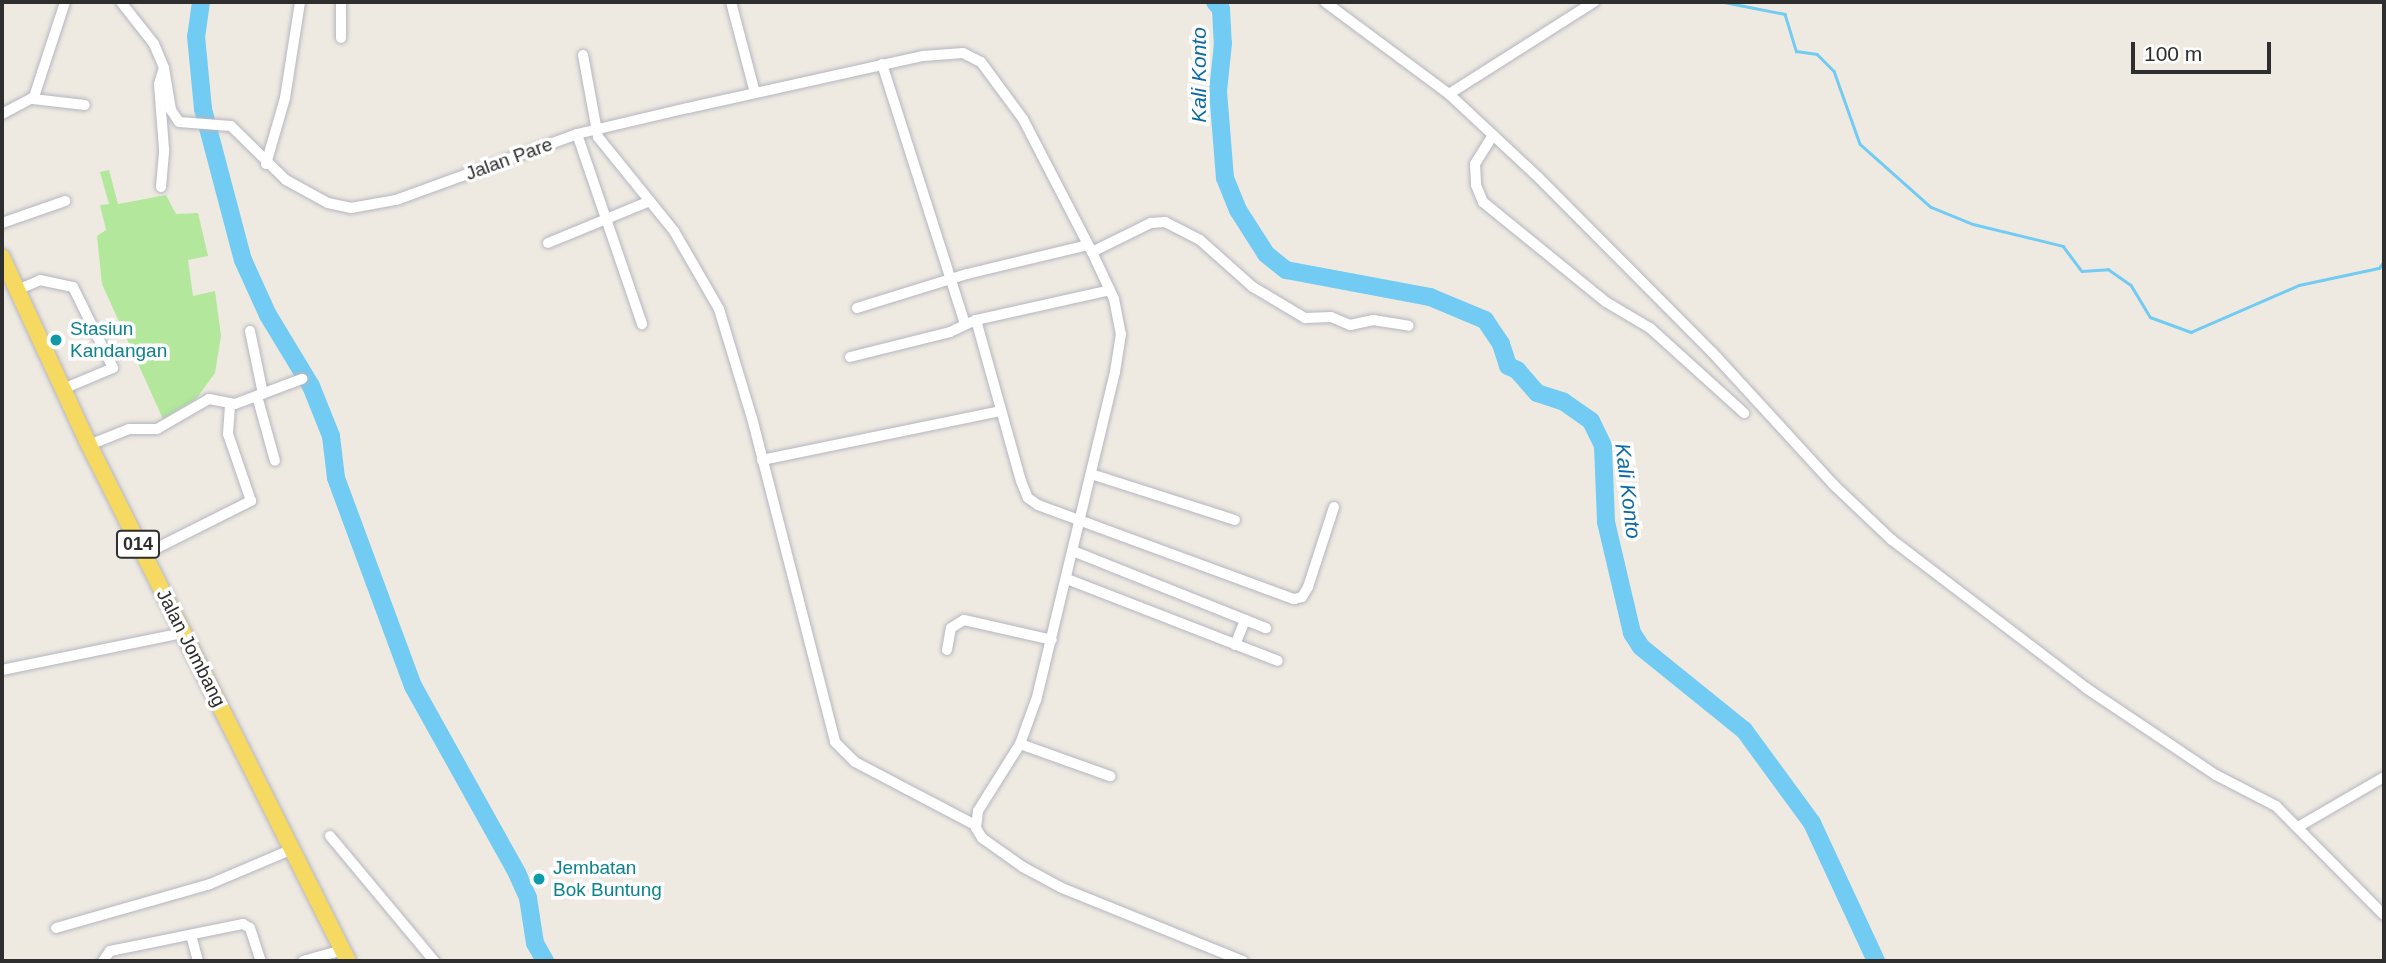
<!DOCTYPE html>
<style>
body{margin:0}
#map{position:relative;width:2386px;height:963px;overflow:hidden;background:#efeae1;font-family:Helvetica,sans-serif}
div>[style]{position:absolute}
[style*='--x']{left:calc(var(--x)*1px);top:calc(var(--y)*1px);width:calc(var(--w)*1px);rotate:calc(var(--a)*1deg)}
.green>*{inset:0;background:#b2e79c}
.stream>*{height:2.5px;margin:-1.25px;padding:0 1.25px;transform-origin:1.25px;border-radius:1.25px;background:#72cbf3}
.river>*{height:18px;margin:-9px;padding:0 9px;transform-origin:9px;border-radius:9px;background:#72cbf3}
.roads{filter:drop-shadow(0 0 2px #b4b6c1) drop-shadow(0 0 2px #b4b6c1)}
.minor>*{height:10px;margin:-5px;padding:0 5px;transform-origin:5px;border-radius:5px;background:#fff}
.primary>*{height:16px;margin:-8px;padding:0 8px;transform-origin:8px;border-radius:8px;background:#f5d960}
.dots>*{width:19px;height:19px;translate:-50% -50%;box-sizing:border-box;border:4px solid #fff;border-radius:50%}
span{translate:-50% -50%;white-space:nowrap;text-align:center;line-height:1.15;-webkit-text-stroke:7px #fff;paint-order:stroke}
.shield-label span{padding:2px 5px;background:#fff;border:2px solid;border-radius:5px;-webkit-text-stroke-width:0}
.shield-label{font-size:18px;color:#2e2e2e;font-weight:700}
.street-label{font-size:19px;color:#2e2e2e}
.culture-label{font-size:19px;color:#0d838f}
.left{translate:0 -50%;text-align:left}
.water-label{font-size:21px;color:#0a69a6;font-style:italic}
.frame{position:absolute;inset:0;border:4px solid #2e2e2e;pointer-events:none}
.scale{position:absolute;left:2131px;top:42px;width:140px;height:32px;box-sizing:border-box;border:4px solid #2e2e2e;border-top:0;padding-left:9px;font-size:21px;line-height:24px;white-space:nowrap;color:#2e2e2e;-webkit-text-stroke:5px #fff;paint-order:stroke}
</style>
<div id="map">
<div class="green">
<div style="clip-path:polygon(109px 170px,118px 204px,166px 195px,176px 214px,198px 213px,208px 256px,188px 260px,193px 296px,215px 291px,221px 336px,215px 373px,196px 399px,163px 419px,102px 284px,97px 236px,106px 230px,100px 205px,109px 204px,100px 172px)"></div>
</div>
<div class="stream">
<div style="--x:1724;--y:2;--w:62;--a:11.1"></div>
<div style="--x:1785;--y:14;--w:39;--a:73"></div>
<div style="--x:1796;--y:51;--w:21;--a:8"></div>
<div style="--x:1817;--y:54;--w:24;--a:45"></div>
<div style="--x:1834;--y:71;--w:77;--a:70.4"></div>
<div style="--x:1860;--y:144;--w:95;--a:41.6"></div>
<div style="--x:1931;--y:207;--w:45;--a:22"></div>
<div style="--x:1973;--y:224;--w:93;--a:13.7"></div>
<div style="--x:2063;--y:246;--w:31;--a:53"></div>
<div style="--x:2082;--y:271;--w:26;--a:-4"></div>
<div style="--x:2108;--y:269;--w:28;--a:35"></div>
<div style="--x:2131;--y:285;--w:37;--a:59"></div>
<div style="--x:2150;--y:317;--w:44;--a:20.1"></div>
<div style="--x:2191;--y:332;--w:118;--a:-23.5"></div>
<div style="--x:2299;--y:285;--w:82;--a:-12"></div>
<div style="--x:2379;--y:268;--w:9;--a:-54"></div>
</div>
<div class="river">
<div style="--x:201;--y:2;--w:34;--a:98"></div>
<div style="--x:196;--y:36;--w:73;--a:84.5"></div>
<div style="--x:203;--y:109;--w:156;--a:75.2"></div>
<div style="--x:243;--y:260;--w:60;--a:65.6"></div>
<div style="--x:268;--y:315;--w:83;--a:58.8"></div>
<div style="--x:311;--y:386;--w:54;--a:68.2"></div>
<div style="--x:331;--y:436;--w:42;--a:83.2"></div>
<div style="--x:336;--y:478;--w:222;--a:69.7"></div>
<div style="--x:413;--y:686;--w:214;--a:60.9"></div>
<div style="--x:517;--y:873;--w:27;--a:66"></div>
<div style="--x:528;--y:898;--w:46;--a:81.2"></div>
<div style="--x:535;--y:943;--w:21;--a:61"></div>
<div style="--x:1215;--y:2;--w:9;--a:49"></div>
<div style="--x:1221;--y:9;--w:34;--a:87"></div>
<div style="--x:1223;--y:43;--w:48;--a:95.9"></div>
<div style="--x:1218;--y:91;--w:87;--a:85.4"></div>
<div style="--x:1225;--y:178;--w:35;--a:68"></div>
<div style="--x:1238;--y:210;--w:52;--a:57.5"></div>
<div style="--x:1266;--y:254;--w:26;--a:39"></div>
<div style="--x:1286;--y:270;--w:147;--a:10.6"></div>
<div style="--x:1430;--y:297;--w:60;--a:22.7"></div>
<div style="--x:1485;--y:320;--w:29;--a:56"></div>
<div style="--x:1501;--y:344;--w:23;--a:72"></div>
<div style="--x:1508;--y:366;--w:10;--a:24"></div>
<div style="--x:1517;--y:370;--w:30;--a:49"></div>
<div style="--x:1537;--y:393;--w:28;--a:18"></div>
<div style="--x:1564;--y:402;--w:33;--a:35"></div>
<div style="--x:1591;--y:421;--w:28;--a:64"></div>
<div style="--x:1603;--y:446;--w:76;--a:87.7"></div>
<div style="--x:1606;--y:522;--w:114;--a:76.8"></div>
<div style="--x:1632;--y:633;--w:17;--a:57"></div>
<div style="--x:1641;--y:647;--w:132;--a:38.9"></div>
<div style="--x:1744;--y:730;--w:115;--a:53.8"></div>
<div style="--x:1812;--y:823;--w:152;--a:65.1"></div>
</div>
<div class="roads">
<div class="minor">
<div style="--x:121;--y:2;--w:53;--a:51.8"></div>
<div style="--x:154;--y:44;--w:26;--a:67"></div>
<div style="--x:164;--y:68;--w:43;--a:80.5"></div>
<div style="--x:171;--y:110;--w:14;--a:56"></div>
<div style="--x:179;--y:122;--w:52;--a:4.4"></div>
<div style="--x:231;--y:126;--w:77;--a:44.5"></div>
<div style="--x:286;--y:180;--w:48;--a:28.7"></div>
<div style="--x:328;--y:203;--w:24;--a:12"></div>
<div style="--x:351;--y:208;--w:46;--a:-10.1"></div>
<div style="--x:396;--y:200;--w:193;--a:-20"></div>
<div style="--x:577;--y:134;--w:114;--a:-13.2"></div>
<div style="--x:688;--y:108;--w:241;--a:-12.5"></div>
<div style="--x:923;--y:56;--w:40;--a:-4.3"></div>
<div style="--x:963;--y:53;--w:20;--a:27"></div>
<div style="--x:981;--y:62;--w:71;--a:53.6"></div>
<div style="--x:1023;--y:119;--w:150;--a:62.6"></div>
<div style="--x:1092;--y:252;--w:52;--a:64.9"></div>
<div style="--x:1114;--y:299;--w:36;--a:79"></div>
<div style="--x:1121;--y:334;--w:38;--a:99"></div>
<div style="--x:1115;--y:372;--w:337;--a:103.5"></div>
<div style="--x:1036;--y:700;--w:47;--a:110"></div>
<div style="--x:1020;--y:744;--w:79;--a:122.1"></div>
<div style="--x:978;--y:811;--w:17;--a:97"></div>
<div style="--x:976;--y:828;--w:12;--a:59"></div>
<div style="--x:982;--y:838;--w:50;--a:35.3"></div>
<div style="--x:1023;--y:867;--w:44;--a:28.3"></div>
<div style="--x:1062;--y:888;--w:195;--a:22"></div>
<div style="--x:731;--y:2;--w:94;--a:75.2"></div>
<div style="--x:1325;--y:2;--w:154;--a:36.6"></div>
<div style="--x:1449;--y:94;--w:123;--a:43"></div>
<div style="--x:1539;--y:178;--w:245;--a:45.2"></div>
<div style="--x:1712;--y:352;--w:180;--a:47.5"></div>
<div style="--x:1834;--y:485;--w:80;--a:43.5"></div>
<div style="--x:1892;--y:540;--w:244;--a:37.3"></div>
<div style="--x:2086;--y:688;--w:156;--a:33.8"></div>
<div style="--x:2216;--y:775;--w:68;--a:27.3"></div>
<div style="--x:2276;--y:806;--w:153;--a:45.3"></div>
<div style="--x:341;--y:38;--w:36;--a:-90"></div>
<div style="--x:583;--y:55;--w:83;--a:79.6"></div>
<div style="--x:598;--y:137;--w:121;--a:51"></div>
<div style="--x:674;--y:231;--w:90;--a:60"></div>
<div style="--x:719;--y:309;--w:114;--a:73.2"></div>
<div style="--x:752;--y:418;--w:334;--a:75.6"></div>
<div style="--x:835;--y:742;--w:28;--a:45"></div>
<div style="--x:855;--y:762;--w:136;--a:27.7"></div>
<div style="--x:882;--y:64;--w:273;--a:72.3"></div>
<div style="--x:1449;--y:94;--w:172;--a:-32.4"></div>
<div style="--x:33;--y:99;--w:52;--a:6.6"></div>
<div style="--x:2;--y:114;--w:36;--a:-28"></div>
<div style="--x:34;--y:97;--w:100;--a:-71.9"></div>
<div style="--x:577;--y:134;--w:201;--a:71.1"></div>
<div style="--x:1493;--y:135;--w:34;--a:122"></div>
<div style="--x:1475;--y:164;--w:21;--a:87"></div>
<div style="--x:1476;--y:185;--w:18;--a:68"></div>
<div style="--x:1483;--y:202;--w:159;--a:39.1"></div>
<div style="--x:1606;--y:302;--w:51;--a:30.6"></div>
<div style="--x:1650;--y:328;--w:127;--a:42.1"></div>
<div style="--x:266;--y:164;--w:69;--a:-73.9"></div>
<div style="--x:285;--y:98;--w:97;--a:-81.1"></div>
<div style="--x:161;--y:187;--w:38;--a:-85"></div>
<div style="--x:164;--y:149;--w:65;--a:-94.4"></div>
<div style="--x:159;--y:84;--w:14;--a:-73"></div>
<div style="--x:2;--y:223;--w:67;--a:-19.2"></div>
<div style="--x:548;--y:243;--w:110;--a:-22.4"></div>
<div style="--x:1092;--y:252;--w:66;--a:-26.2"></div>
<div style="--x:1151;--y:223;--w:14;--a:-4"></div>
<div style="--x:1165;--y:222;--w:39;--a:27"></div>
<div style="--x:1200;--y:240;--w:71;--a:41.6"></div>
<div style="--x:1253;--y:287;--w:61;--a:30.8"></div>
<div style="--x:1305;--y:318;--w:26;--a:-2"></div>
<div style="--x:1331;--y:317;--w:21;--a:23"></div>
<div style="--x:1350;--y:325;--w:24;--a:-12"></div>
<div style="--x:1373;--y:320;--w:36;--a:9"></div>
<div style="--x:17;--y:290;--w:25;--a:-23"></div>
<div style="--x:40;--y:280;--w:34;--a:12"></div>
<div style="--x:73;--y:287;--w:90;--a:63.7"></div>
<div style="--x:113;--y:368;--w:54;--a:157.2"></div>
<div style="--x:857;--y:308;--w:115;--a:-17.2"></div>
<div style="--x:967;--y:274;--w:124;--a:-13.5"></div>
<div style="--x:976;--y:320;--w:167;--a:74.4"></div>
<div style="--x:1021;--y:481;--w:18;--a:68"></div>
<div style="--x:1028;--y:498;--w:12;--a:35"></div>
<div style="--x:1038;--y:505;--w:273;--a:20.2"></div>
<div style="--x:1294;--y:599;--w:8;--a:-14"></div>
<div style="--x:1302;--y:597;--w:12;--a:-59"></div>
<div style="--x:1308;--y:587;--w:84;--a:-72"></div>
<div style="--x:250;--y:331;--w:64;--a:78.3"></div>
<div style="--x:850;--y:357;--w:103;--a:-14"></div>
<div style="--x:950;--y:332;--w:29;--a:-25"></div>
<div style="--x:976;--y:320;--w:137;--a:-12.6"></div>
<div style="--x:257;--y:396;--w:67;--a:74.5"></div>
<div style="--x:89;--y:445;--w:43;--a:-21.8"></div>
<div style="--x:129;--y:429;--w:28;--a:0"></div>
<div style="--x:157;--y:429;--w:60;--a:-30"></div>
<div style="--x:209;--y:399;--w:26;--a:11"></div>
<div style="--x:235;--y:404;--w:72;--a:-20.5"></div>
<div style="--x:762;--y:460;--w:243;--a:-11.6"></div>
<div style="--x:1091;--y:474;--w:151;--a:17.7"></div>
<div style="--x:1073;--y:551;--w:208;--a:21.8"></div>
<div style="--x:143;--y:555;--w:121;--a:-26.6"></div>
<div style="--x:251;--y:501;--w:71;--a:-108.9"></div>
<div style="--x:228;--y:434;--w:29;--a:-86"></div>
<div style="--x:1067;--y:579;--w:226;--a:21.2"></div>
<div style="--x:1235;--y:645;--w:27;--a:-68"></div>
<div style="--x:947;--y:650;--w:22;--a:-80"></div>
<div style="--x:951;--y:628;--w:15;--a:-32"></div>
<div style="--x:964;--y:620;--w:90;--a:12.8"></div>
<div style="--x:2;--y:670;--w:185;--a:-11.6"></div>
<div style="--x:1020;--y:744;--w:96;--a:19.6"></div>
<div style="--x:2298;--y:827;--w:99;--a:-30.2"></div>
<div style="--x:330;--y:836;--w:163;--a:50.2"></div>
<div style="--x:56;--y:928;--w:160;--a:-15.9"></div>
<div style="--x:210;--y:884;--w:90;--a:-22.9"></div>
<div style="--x:191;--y:935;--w:27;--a:75"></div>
<div style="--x:103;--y:961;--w:12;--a:-55"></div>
<div style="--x:110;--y:951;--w:136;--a:-11.5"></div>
<div style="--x:243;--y:924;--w:8;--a:30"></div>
<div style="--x:250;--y:928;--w:35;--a:72"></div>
<div style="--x:303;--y:961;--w:41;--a:-15.4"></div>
</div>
<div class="primary">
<div style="--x:2;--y:257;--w:207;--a:65.2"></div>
<div style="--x:89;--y:445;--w:577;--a:63.35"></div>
</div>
</div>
<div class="dots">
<div style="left:56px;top:340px;background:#0f9aa8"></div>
<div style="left:539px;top:879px;background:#0f9aa8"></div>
</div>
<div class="shield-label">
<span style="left:138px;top:544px">014</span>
</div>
<div class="street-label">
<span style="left:509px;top:159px;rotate:-20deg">Jalan Pare</span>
<span style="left:191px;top:648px;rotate:63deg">Jalan Jombang</span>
</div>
<div class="culture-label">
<span class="left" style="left:70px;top:340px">Stasiun<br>Kandangan</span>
<span class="left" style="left:553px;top:879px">Jembatan<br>Bok Buntung</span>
</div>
<div class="water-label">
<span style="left:1199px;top:75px;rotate:-90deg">Kali Konto</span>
<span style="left:1628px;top:491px;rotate:83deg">Kali Konto</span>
</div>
<div class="frame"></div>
<div class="scale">100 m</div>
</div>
